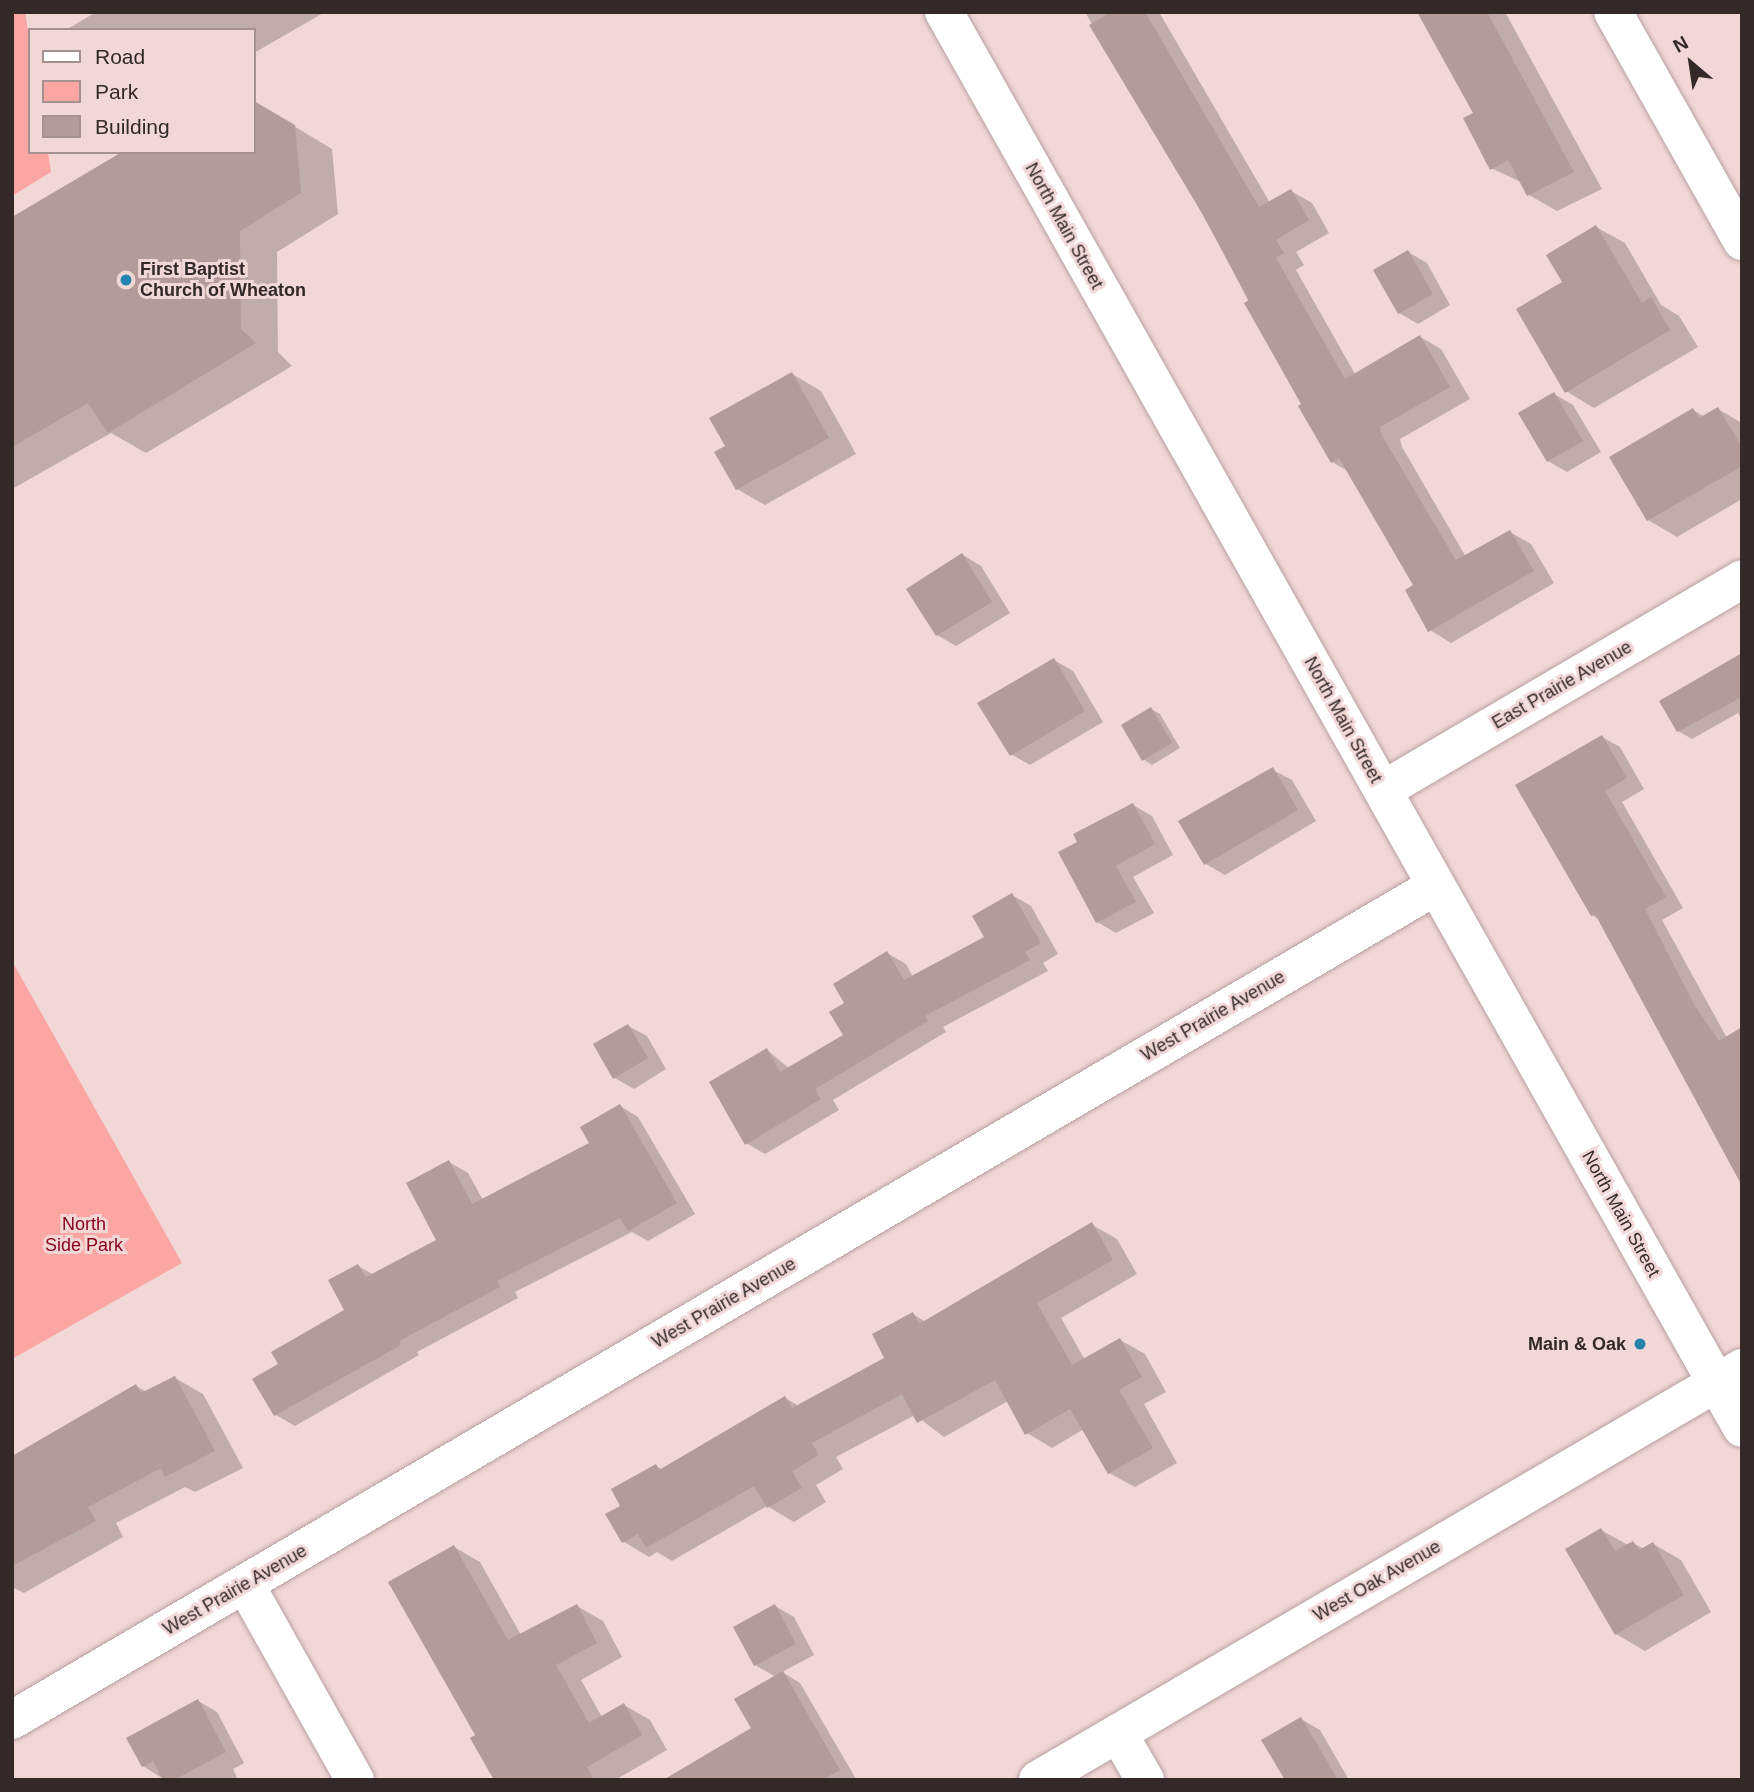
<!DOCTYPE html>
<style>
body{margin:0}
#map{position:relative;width:1754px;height:1792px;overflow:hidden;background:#f1d7d6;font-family:Helvetica,sans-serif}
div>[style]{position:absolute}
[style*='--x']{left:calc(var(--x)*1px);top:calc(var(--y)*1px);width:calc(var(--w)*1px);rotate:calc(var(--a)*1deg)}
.green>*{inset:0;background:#fca6a3}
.shadow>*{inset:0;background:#0003}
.building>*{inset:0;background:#b39b99}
.roads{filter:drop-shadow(0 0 2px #b8a09f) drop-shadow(0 0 2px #b8a09f)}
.minor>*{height:38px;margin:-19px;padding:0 19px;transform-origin:19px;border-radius:19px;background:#fff}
.tertiary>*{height:38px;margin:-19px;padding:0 19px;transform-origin:19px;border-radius:19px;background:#fff}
.dots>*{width:19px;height:19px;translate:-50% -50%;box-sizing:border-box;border:4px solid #f1d7d6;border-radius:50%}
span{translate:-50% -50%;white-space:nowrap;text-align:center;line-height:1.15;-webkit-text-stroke:6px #f1d7d6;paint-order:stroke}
.street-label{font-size:18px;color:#332929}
.poi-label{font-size:18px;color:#332929;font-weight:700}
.left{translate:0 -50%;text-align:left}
.right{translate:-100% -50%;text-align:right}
.park-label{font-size:18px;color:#88001a}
.frame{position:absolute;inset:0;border:14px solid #332929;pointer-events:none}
.legend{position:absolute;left:28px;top:28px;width:228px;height:126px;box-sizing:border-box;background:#f1d7d6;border:2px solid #a59191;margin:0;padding:9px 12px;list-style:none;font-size:21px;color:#332929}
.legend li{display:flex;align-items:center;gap:14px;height:35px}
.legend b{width:35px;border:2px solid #a59191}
.north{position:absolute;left:1656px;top:28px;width:70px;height:70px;-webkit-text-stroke:5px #f1d7d6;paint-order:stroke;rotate:331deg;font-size:19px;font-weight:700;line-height:28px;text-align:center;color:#332929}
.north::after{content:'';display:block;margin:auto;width:24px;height:32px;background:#332929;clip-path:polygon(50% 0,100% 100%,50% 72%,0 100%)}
</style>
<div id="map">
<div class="green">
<div style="clip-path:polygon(12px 12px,25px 12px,30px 43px,30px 152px,48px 152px,51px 172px,12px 196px)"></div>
<div style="clip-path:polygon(12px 961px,182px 1263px,12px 1359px)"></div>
</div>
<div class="shadow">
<div style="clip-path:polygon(96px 12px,325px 12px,254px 53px,254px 30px,66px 30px)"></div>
<div style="clip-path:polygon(1085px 12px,1159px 12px,1270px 203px,1291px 191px,1312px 203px,1329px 233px,1296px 252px,1304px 265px,1296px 270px,1355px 374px,1420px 337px,1441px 349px,1470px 399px,1400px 439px,1402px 447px,1466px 557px,1510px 532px,1531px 544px,1554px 583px,1451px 643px,1430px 630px,1415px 586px,1348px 471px,1332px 462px,1201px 210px)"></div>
<div style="clip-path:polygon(1419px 12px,1505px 12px,1602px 189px,1557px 211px,1529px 195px,1523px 183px,1491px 168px,1476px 113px)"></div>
<div style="clip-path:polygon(254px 102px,332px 149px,338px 214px,277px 252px,278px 352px,292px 366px,146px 453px,111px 433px,12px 489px,12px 219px,254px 152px)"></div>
<div style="clip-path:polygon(1596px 227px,1625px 243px,1661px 305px,1679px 316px,1698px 347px,1594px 408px,1566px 391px,1564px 283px)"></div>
<div style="clip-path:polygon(1408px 252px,1427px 263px,1450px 305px,1418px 324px,1399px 313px)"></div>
<div style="clip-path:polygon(792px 374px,821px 391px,856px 454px,765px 505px,737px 489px)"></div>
<div style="clip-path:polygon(1554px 394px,1573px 405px,1601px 452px,1567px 472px,1548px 461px)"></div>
<div style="clip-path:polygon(1718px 409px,1742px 423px,1742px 499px,1677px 537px,1648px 520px,1693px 410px,1705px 417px)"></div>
<div style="clip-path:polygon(963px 555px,981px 566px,1010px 613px,956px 646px,937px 635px)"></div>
<div style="clip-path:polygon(1742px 656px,1742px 719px,1738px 713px,1692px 739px,1678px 731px)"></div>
<div style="clip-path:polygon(1054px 660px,1073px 671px,1103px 722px,1030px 765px,1011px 754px)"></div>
<div style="clip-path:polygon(1151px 709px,1160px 714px,1180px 748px,1152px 765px,1143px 759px)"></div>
<div style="clip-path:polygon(1602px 737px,1620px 747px,1644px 789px,1622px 802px,1683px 908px,1662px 920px,1727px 1038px,1742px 1175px,1600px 920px,1592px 915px)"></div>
<div style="clip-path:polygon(1273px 770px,1292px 780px,1316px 821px,1225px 875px,1206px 864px,1181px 821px)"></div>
<div style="clip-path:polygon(1133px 805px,1152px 816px,1173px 855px,1133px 877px,1154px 913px,1116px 933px,1097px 922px,1080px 843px)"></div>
<div style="clip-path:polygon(1012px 895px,1031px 906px,1058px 954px,1043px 963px,1048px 971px,943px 1027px,946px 1032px,833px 1100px,839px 1110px,765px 1154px,746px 1143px,767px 1050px,790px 1069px,845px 1036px,847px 1004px,887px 953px,906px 964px,913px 977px,987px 937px)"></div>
<div style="clip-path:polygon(628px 1026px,647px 1036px,666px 1069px,634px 1089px,615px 1078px)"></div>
<div style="clip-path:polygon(620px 1106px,638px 1117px,695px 1214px,648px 1241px,632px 1232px,515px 1292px,518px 1298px,417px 1352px,419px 1355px,295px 1426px,276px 1415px,280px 1365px,346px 1310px,358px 1266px,374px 1275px,438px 1241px,449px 1162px,468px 1173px,483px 1200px,591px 1144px)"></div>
<div style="clip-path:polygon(1092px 1225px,1117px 1239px,1137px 1274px,1061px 1318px,1085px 1360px,1120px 1340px,1145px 1354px,1166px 1392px,1144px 1404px,1177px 1463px,1135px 1487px,1109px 1473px,1084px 1429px,1052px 1448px,1027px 1433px,1008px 1401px,944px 1437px,915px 1415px,836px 1457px,843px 1469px,816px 1485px,826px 1502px,794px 1522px,767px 1506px,672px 1561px,657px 1552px,649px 1557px,624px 1542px,608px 1515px,623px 1506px,656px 1466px,663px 1470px,785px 1398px,799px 1406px,887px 1359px,913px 1314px,926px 1322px)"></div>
<div style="clip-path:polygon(175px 1378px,203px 1394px,243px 1468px,195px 1492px,185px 1487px,116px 1523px,123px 1537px,24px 1593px,12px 1587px,12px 1458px,136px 1386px,147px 1392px)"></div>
<div style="clip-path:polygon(1601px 1530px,1628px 1545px,1633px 1543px,1644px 1549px,1653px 1544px,1681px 1560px,1711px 1612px,1645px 1651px,1616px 1634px)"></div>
<div style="clip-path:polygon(454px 1547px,480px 1562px,521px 1635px,577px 1606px,603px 1621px,622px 1657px,581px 1680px,602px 1717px,624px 1705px,650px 1720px,667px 1750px,615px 1780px,498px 1780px,478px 1736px)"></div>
<div style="clip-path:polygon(775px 1606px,794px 1617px,814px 1655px,782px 1672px,800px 1683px,856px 1779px,783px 1780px,753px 1728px,776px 1677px,755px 1665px)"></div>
<div style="clip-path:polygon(198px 1701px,217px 1712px,244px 1763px,233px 1769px,238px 1780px,165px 1780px,143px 1766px)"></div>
<div style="clip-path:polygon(1301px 1719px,1320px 1730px,1349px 1780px,1287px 1780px)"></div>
</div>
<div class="building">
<div style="clip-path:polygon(1111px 12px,1145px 12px,1259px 207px,1291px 189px,1309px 220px,1276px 240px,1284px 253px,1276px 258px,1345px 379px,1420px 335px,1450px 387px,1380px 427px,1381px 434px,1456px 560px,1510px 530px,1534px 571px,1428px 632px,1405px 590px,1413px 585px,1339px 458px,1331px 463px,1298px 406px,1301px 404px,1244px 303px,1249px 300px,1200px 210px,1089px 25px)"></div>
<div style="clip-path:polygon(1417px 12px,1487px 12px,1574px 172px,1527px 196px,1508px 160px,1490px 170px,1463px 118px,1473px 113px)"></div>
<div style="clip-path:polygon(254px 101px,295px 125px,301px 193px,240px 231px,241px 329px,256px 343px,108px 433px,88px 403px,12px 447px,12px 217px,122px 152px,254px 152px)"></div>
<div style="clip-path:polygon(1596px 225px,1642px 303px,1651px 297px,1670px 330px,1565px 393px,1516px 309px,1562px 282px,1546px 255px)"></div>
<div style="clip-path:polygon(1408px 250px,1433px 294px,1398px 314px,1373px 270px)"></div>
<div style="clip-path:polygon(792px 372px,829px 438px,736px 490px,714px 452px,725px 446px,709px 418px)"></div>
<div style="clip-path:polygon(1554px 392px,1583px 441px,1547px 462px,1518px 413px)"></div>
<div style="clip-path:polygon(1718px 407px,1742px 447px,1742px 466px,1647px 521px,1609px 457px,1693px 408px,1699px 418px)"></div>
<div style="clip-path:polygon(962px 553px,992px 602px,936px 636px,906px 589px)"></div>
<div style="clip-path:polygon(1742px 653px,1742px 697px,1677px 732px,1659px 701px)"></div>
<div style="clip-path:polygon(1054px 658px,1085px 711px,1010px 756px,977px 703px)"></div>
<div style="clip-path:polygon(1151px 707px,1172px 743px,1142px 761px,1121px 725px)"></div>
<div style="clip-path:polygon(1602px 735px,1627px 778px,1605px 791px,1666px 897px,1645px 909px,1695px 1006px,1719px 1041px,1742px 1027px,1742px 1186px,1595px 914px,1591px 916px,1515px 785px)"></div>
<div style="clip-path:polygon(1273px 767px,1298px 810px,1204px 865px,1178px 821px)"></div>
<div style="clip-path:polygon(1133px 803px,1155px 844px,1116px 866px,1136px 902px,1096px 923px,1058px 852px,1077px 842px,1073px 834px)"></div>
<div style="clip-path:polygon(1012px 893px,1041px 943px,1025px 952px,1030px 960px,925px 1016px,928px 1021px,815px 1089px,821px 1099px,745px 1145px,709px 1082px,767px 1048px,780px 1072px,843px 1035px,829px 1012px,844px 1003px,833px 984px,887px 951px,904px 980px,984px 937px,972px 916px)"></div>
<div style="clip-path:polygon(628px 1024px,648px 1058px,613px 1079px,593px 1044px)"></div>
<div style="clip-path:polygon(620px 1104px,677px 1203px,628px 1231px,620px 1218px,497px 1281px,500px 1287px,399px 1341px,401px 1345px,274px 1416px,252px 1379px,278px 1364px,271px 1352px,344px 1310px,328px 1280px,358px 1264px,366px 1277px,436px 1240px,406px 1183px,449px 1160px,472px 1204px,589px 1143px,580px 1127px)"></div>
<div style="clip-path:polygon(1092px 1222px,1113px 1260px,1037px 1303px,1072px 1365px,1120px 1338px,1142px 1377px,1119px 1390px,1153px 1448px,1108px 1474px,1070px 1409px,1025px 1435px,995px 1380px,917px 1423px,902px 1394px,812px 1443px,819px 1455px,792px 1471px,802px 1488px,767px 1508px,754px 1486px,646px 1548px,638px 1534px,622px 1543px,605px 1514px,620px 1506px,611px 1489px,656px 1464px,659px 1470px,785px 1396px,792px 1408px,884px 1358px,872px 1334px,913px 1312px,919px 1324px)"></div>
<div style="clip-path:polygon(175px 1376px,215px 1451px,165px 1477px,161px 1468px,88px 1507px,96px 1521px,12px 1566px,12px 1456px,136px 1384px,141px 1393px)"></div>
<div style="clip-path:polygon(1601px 1528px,1615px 1551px,1633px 1541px,1639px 1550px,1653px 1542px,1684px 1595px,1615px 1635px,1565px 1549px)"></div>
<div style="clip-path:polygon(454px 1545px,508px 1640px,577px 1604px,597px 1643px,556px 1665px,589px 1723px,624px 1703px,642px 1735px,587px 1767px,594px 1780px,494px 1780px,470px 1738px,475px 1735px,388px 1582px)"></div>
<div style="clip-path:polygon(775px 1604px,796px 1644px,754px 1666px,733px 1627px)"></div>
<div style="clip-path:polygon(783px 1671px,840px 1770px,822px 1780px,663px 1780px,751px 1728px,734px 1699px)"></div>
<div style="clip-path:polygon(198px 1699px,226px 1752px,174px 1780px,163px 1780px,153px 1761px,142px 1767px,126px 1738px)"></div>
<div style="clip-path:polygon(1301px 1717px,1338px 1780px,1285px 1780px,1261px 1740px)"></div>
</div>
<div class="roads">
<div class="minor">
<div style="--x:1613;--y:12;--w:263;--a:60.6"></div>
<div style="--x:1383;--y:790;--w:416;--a:-30.4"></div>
<div style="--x:245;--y:1584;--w:225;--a:60.7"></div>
<div style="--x:12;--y:1720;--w:1650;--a:-30.36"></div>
<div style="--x:1118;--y:1733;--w:54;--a:60.1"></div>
<div style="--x:1038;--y:1780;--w:816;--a:-30.34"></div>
</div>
<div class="tertiary">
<div style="--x:944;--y:12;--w:1625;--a:60.6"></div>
</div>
</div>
<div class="dots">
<div style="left:126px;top:280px;background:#2583af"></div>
<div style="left:1640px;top:1344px;background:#2583af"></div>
</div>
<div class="street-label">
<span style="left:1064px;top:226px;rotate:61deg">North Main Street</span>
<span style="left:1562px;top:685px;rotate:-30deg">East Prairie Avenue</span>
<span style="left:1343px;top:720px;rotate:61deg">North Main Street</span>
<span style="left:1213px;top:1016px;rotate:-30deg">West Prairie Avenue</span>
<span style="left:1621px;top:1214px;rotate:61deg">North Main Street</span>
<span style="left:724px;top:1303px;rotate:-30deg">West Prairie Avenue</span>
<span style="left:1377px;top:1581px;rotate:-30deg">West Oak Avenue</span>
<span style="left:235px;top:1590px;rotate:-30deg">West Prairie Avenue</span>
</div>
<div class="poi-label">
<span class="left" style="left:140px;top:280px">First Baptist<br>Church of Wheaton</span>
<span class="right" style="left:1626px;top:1344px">Main &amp; Oak</span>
</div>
<div class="park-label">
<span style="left:84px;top:1235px">North<br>Side Park</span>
</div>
<div class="frame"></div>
<ul class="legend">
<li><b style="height:9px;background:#fff"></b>Road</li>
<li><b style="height:19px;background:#fca6a3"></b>Park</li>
<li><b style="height:19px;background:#b39b99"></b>Building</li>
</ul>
<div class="north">N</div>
</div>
